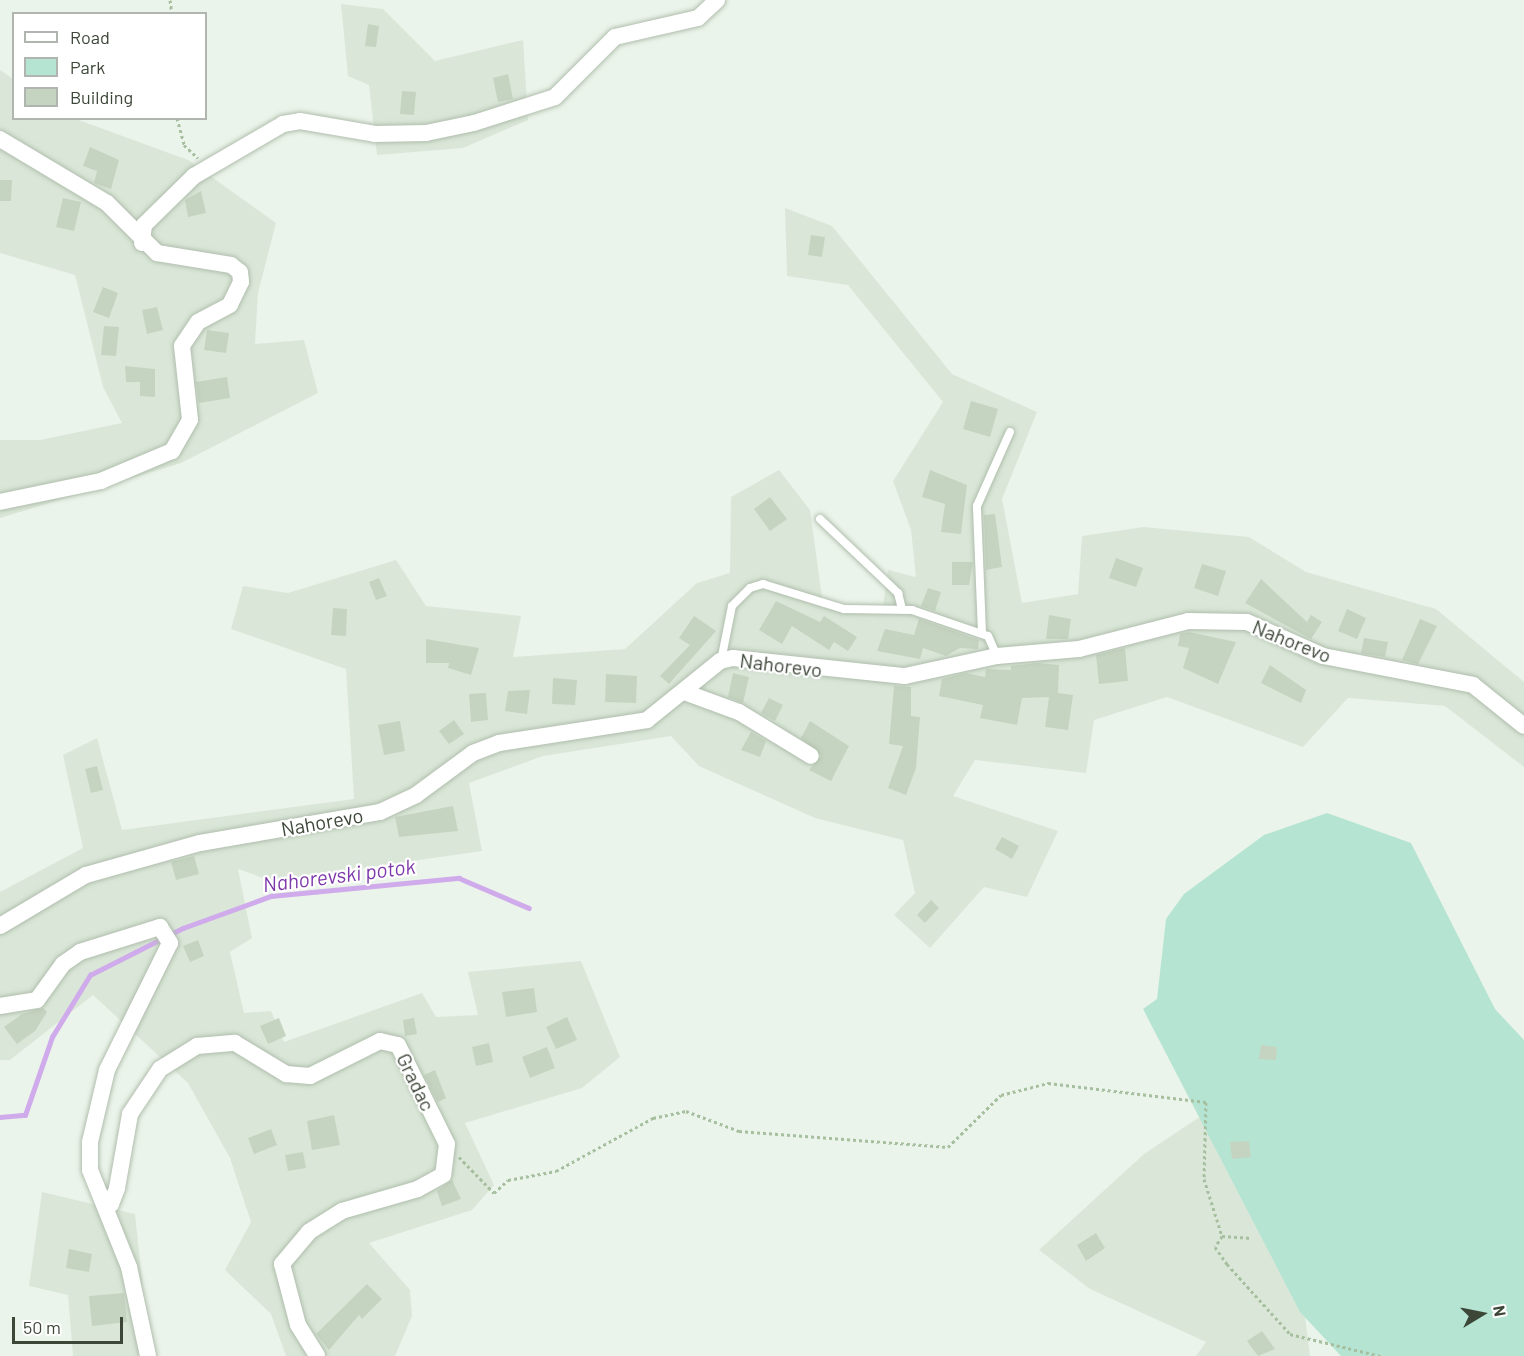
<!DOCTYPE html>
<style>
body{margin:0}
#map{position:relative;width:1524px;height:1356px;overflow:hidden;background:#ebf4ea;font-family:Barlow,sans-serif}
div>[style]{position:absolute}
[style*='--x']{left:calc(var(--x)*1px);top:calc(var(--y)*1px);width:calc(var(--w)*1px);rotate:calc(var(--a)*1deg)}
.residential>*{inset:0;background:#dae7d8}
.green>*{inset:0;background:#b6e4d3}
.stream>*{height:4.5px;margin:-2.25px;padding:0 2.25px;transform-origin:2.25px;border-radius:2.25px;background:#d0abeb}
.building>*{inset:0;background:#c5d4c0}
.path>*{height:3px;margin-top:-1.5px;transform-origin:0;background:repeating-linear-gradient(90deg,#a5bf9f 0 3px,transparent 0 6px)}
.roads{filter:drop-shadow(0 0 2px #b0bead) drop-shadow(0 0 2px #b0bead)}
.service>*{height:8px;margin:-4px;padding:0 4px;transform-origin:4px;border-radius:4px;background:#fff}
.minor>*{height:16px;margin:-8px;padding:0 8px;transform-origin:8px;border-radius:8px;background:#fff}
span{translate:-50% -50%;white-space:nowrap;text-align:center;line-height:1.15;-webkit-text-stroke:4.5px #fff;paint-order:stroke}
.street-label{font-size:20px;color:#3c4738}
.water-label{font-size:21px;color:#7d39ab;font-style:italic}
.legend{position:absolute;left:12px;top:12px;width:195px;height:108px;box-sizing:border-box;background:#fff;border:2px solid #b1b5af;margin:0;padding:8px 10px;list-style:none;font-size:18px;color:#3c4738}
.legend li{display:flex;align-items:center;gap:12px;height:30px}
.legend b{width:30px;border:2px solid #b1b5af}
.north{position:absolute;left:1452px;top:1284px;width:60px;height:60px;-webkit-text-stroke:4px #fff;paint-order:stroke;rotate:80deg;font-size:16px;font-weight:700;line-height:24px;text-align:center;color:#3c4738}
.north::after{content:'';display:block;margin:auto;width:21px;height:27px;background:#3c4738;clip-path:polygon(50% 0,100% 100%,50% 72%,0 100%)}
.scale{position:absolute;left:12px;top:1317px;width:111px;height:27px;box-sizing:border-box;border:3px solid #3c4738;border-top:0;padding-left:8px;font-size:18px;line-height:21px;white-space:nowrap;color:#3c4738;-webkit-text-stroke:4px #fff;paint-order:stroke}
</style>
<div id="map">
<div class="residential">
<div style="clip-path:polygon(341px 4px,383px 9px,435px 61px,523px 40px,528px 120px,463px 148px,377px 155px,369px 85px,348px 76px)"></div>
<div style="clip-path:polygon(0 70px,13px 79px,14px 118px,76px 119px,188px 160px,276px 223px,258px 293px,255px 344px,304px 340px,318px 393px,181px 463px,0 518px,0 440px,40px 440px,122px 423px,103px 387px,75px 275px,0 253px)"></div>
<div style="clip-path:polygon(785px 208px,832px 226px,952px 374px,1037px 412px,1002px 499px,1022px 603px,1078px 594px,1082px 536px,1144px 527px,1249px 537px,1306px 572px,1436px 609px,1524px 682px,1524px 767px,1445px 706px,1348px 698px,1303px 747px,1167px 697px,1094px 720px,1086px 773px,975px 760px,953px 796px,1058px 831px,1027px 897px,984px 887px,930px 948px,894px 915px,915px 893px,903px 840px,815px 818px,699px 766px,671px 736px,543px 756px,469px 783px,482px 851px,272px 881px,238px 869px,252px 938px,230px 952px,244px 1013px,271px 1011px,284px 1042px,422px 993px,436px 1017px,478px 1015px,468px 972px,581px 961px,620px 1057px,582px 1088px,465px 1123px,494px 1185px,472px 1210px,369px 1243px,410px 1290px,412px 1316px,395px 1356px,286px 1356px,271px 1314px,225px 1270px,251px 1222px,230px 1158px,188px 1083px,93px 995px,10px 1060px,0 1060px,0 892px,83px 848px,63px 755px,97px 738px,122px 830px,354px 799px,346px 669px,231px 629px,243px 586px,288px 593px,396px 560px,426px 606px,521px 616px,513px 657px,625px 649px,697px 583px,730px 573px,731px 497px,779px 470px,810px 510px,823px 605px,883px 606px,888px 570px,916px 577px,911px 530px,893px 481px,943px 402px,848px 285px,787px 276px)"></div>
<div style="clip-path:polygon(1228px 1098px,1285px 1156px,1310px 1356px,1196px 1356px,1206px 1342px,1090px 1289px,1039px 1250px,1144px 1154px)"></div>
<div style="clip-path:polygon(42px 1192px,135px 1214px,150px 1356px,73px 1356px,68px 1295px,29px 1286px)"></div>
</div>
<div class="green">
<div style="clip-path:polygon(1327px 813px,1411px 843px,1495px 1009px,1524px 1040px,1524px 1356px,1341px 1356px,1300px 1312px,1143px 1009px,1157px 999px,1166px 919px,1184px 894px,1264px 835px)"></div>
</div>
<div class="stream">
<div style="--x:0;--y:1117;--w:25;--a:-5"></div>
<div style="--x:25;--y:1115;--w:83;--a:-70.9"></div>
<div style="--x:52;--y:1037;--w:73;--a:-58.5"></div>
<div style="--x:90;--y:975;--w:104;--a:-26.8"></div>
<div style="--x:183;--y:928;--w:94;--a:-20"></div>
<div style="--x:271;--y:896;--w:189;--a:-5.5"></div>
<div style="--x:459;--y:878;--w:76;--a:23.2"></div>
</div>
<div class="building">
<div style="clip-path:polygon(368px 24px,379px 26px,376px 47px,365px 46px)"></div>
<div style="clip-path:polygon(508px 74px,513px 99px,498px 102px,493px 78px)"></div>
<div style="clip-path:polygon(402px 91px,416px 92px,414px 115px,400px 114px)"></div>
<div style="clip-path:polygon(90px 147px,119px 160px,111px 189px,94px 183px,97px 171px,83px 166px)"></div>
<div style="clip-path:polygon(0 180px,12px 180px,11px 201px,0 201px)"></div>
<div style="clip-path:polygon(201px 191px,206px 213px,188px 217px,185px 200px)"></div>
<div style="clip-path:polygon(63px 198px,81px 202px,74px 231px,56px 227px)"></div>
<div style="clip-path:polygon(811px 235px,825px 237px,822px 257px,808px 255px)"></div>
<div style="clip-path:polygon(103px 287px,118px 293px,109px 318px,93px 312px)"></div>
<div style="clip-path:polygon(157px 307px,163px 330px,147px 334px,142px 310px)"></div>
<div style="clip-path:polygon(104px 326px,119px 327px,116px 356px,101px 355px)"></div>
<div style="clip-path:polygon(207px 330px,229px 333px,226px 353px,204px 350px)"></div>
<div style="clip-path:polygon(125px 366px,155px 369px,155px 397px,140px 396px,140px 382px,126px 382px)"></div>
<div style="clip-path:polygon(227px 377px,230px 398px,199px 403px,196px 382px)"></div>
<div style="clip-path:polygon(971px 401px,998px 409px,990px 437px,963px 429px)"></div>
<div style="clip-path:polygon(930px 470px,967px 485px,961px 534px,941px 532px,945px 504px,922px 497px)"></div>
<div style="clip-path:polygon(770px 497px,787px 519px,770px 531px,754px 509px)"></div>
<div style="clip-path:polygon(995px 514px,1002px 567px,986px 570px,984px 515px)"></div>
<div style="clip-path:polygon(1116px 558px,1143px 568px,1136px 587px,1109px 578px)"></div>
<div style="clip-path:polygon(952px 562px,973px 562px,969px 585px,952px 585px)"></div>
<div style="clip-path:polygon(1202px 564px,1226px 571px,1218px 596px,1194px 588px)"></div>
<div style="clip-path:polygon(379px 578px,387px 596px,376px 600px,369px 582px)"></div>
<div style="clip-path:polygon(1261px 579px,1307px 622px,1311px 615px,1322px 622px,1311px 639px,1245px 603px)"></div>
<div style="clip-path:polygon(928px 588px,941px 592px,935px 611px,921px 606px)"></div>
<div style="clip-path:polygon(776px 601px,820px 622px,824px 616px,857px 637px,848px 651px,834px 642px,829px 650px,792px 626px,782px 644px,759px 630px)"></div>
<div style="clip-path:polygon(333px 608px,347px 609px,346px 636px,331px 635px)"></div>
<div style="clip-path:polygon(1347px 609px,1366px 618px,1357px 639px,1338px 631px)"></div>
<div style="clip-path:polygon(1049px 615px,1071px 619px,1068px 639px,1046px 639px)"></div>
<div style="clip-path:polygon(694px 616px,716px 631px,669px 684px,660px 676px,690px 645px,679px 638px)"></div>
<div style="clip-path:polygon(919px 619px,979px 640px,978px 649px,960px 648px,946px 656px,923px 648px,920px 659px,877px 651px,885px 629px,914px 635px)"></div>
<div style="clip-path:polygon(1420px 619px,1437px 626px,1418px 664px,1402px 660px)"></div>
<div style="clip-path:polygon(1189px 632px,1236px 642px,1218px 684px,1183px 668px,1189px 648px,1178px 646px,1180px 634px)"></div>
<div style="clip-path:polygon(1364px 638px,1388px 642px,1385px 657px,1361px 653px)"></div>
<div style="clip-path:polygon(426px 639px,479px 648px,471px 675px,448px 668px,449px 663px,426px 663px)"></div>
<div style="clip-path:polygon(1125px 648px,1128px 681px,1099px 684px,1096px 655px)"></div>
<div style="clip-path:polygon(1037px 663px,1059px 665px,1058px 693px,1073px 695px,1068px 730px,1045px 727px,1049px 697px,1022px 698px,1017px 725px,980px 718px,983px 705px,939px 696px,942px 679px,966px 673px,985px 677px,986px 669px,1011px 670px,1011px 666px)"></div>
<div style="clip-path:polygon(1270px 665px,1306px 690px,1301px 703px,1261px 683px)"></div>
<div style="clip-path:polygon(733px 673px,749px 677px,743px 703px,728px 697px)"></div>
<div style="clip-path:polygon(606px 674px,637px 676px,636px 703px,605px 702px)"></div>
<div style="clip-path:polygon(553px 678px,577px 680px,575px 705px,552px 704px)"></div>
<div style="clip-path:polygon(894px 686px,911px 687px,911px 716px,920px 717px,916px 768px,906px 795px,888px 788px,903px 746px,889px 744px)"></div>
<div style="clip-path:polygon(530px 690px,527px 714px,505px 711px,508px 691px)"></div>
<div style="clip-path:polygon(486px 693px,488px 720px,471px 722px,469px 694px)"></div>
<div style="clip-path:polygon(769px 698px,783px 705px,775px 721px,761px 713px)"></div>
<div style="clip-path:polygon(454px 720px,464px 734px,449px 744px,439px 731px)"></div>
<div style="clip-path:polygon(400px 721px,405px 751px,384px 755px,378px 725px)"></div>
<div style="clip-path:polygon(810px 721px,849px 746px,831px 781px,809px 770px,821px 756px,801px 738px)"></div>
<div style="clip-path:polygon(751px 732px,766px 741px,760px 757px,741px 750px)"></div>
<div style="clip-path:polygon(97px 766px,103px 790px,91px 793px,85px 769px)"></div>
<div style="clip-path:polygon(453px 806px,458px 831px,399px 837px,395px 817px)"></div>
<div style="clip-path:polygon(1002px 837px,1019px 846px,1012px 859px,995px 849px)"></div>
<div style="clip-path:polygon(194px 856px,199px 874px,176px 880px,171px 862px)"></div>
<div style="clip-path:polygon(931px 900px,939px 908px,925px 923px,917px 915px)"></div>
<div style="clip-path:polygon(198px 940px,204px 956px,190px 962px,183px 946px)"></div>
<div style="clip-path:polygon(534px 988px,537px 1012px,506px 1017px,502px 992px)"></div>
<div style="clip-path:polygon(43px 1008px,47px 1012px,35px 1031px,17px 1044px,4px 1027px,22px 1014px)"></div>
<div style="clip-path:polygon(567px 1017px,577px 1040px,556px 1049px,546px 1027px)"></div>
<div style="clip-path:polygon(279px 1018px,286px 1036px,268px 1044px,260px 1026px)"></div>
<div style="clip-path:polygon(414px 1018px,417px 1034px,405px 1036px,403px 1020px)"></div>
<div style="clip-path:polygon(489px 1043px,493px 1062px,476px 1066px,472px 1047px)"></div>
<div style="clip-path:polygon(1261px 1045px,1277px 1047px,1276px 1060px,1259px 1059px)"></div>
<div style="clip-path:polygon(547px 1047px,555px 1068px,530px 1078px,522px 1057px)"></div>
<div style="clip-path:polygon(435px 1070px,446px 1098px,438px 1102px,424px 1075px)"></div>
<div style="clip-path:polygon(334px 1115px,340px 1145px,312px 1150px,307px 1121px)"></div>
<div style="clip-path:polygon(271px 1129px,277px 1145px,254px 1154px,248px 1138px)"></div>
<div style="clip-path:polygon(1249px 1141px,1251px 1157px,1232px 1159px,1230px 1142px)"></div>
<div style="clip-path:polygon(303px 1152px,306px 1168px,288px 1171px,285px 1155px)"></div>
<div style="clip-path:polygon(452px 1180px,461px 1199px,442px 1206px,437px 1191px)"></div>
<div style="clip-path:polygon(1096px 1233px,1105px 1248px,1086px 1261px,1077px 1245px)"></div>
<div style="clip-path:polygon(69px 1249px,92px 1254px,89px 1272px,66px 1268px)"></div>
<div style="clip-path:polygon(367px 1284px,382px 1299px,362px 1319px,359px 1315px,329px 1350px,316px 1334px)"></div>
<div style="clip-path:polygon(124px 1293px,127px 1322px,92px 1326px,89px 1296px)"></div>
<div style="clip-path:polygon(1262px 1331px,1275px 1349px,1258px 1356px,1247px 1341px)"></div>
</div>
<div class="path">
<div style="--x:170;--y:0;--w:14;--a:82"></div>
<div style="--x:177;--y:118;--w:28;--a:75"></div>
<div style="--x:184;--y:145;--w:19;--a:43"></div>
<div style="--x:459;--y:1157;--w:50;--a:45.8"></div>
<div style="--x:494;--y:1193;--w:19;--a:-43"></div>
<div style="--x:508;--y:1180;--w:49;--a:-10.6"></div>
<div style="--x:556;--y:1171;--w:111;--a:-28.7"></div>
<div style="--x:653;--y:1118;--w:34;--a:-12"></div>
<div style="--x:686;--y:1111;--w:57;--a:20.7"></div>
<div style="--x:739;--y:1131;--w:210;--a:4.4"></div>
<div style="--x:948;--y:1147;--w:74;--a:-44.5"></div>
<div style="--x:1001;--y:1095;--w:49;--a:-14.3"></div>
<div style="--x:1048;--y:1083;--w:159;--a:6.9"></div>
<div style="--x:1206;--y:1102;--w:77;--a:91.5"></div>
<div style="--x:1204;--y:1179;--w:60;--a:72.5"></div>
<div style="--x:1222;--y:1236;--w:30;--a:4"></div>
<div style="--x:1222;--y:1236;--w:13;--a:122"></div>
<div style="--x:1215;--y:1247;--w:21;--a:55"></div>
<div style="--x:1227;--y:1264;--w:94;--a:48"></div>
<div style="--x:1290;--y:1334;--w:93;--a:13.7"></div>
</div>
<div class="roads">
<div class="service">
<div style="--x:820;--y:519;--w:108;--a:43.5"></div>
<div style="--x:898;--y:593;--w:16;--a:76"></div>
<div style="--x:982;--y:633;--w:127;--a:-92.3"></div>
<div style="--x:977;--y:506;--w:81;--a:-66"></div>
<div style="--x:721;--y:661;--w:56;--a:-78.7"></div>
<div style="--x:732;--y:606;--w:25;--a:-45"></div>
<div style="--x:750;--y:588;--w:14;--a:-17"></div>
<div style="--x:763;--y:584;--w:85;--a:17.2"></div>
<div style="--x:844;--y:609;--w:68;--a:0.8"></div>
<div style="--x:912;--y:610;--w:80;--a:18.9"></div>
<div style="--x:988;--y:636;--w:22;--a:66"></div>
</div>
<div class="minor">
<div style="--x:0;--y:139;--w:125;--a:30.9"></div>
<div style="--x:107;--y:203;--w:71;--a:45"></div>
<div style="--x:157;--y:253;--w:75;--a:9.2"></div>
<div style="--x:231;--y:265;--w:11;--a:38"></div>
<div style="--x:240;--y:272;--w:10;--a:84"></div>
<div style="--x:241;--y:282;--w:25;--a:116"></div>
<div style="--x:230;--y:305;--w:36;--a:152"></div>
<div style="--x:198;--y:322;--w:29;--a:124"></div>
<div style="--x:182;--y:346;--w:74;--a:83.8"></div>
<div style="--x:190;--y:420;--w:36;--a:120"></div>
<div style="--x:172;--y:451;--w:77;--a:157.1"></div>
<div style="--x:101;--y:481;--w:103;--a:168.3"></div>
<div style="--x:142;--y:243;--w:18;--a:-84"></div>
<div style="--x:144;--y:225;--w:70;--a:-44.4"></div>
<div style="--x:194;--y:176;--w:103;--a:-30.3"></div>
<div style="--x:283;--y:124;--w:17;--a:-10"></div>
<div style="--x:300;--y:121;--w:76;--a:9.8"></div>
<div style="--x:375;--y:134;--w:51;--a:-1.1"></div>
<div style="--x:426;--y:133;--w:49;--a:-11.8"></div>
<div style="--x:474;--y:123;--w:85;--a:-17.8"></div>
<div style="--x:555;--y:97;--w:85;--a:-45"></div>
<div style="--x:615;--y:37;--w:85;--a:-12.9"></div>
<div style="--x:698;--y:18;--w:26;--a:-43"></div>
<div style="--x:687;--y:693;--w:55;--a:20.1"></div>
<div style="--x:739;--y:712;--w:84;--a:31.4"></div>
<div style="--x:0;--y:926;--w:100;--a:-30.7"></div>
<div style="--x:86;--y:875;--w:118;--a:-15.7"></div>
<div style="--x:200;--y:843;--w:183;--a:-9.8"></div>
<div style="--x:380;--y:812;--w:40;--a:-25"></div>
<div style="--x:416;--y:795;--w:71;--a:-36.4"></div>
<div style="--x:473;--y:753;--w:28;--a:-21"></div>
<div style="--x:499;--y:743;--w:150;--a:-8.8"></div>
<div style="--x:647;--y:720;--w:94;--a:-38.9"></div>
<div style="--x:720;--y:661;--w:13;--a:-13"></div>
<div style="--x:733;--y:658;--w:173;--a:6"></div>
<div style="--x:905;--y:676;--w:94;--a:-12.3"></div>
<div style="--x:997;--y:656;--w:82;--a:-4.9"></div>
<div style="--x:1079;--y:649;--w:113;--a:-14.4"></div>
<div style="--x:1188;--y:621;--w:59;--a:1"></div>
<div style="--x:1247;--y:622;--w:83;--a:24.1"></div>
<div style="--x:1323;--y:656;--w:153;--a:10.9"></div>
<div style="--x:1473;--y:685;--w:65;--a:38.8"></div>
<div style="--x:0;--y:1006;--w:37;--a:-9"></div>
<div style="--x:37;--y:1000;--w:44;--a:-54.2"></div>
<div style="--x:63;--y:964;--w:21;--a:-35"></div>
<div style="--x:80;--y:952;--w:84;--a:-17.4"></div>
<div style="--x:160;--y:927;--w:19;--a:58"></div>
<div style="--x:170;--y:943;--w:142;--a:116.4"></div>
<div style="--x:107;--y:1070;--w:74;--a:103.3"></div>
<div style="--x:90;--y:1142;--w:28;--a:90"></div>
<div style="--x:90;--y:1170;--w:105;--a:68.1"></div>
<div style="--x:129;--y:1267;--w:91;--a:77.9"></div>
<div style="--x:101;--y:1196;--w:13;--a:39"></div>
<div style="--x:111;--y:1204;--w:17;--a:-69"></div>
<div style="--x:117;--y:1188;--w:75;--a:-80"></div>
<div style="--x:130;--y:1114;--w:54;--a:-56.3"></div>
<div style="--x:160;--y:1069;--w:44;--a:-31.9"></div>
<div style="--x:197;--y:1046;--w:38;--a:-5"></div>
<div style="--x:235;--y:1043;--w:60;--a:31.3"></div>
<div style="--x:286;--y:1074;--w:24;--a:5"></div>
<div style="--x:310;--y:1076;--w:78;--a:-26.6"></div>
<div style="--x:380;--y:1041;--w:18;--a:13"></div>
<div style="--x:398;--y:1045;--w:110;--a:63.7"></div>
<div style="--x:447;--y:1144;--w:31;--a:97"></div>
<div style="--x:443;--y:1175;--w:29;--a:151"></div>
<div style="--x:418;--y:1189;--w:79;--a:163.9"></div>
<div style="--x:342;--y:1211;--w:39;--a:148"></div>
<div style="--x:309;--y:1232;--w:42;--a:130.2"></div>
<div style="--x:282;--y:1264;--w:63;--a:75.3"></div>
<div style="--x:298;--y:1325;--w:36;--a:58"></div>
</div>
</div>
<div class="street-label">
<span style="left:1292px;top:641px;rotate:22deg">Nahorevo</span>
<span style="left:781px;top:665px;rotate:7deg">Nahorevo</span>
<span style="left:322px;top:822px;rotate:-10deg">Nahorevo</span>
<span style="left:416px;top:1082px;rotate:64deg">Gradac</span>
</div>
<div class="water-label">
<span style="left:339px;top:875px;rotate:-7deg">Nahorevski potok</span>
</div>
<ul class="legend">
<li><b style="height:8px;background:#fff"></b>Road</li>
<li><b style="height:16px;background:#b6e4d3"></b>Park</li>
<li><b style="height:16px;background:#c5d4c0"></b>Building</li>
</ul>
<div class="north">N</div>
<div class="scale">50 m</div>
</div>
